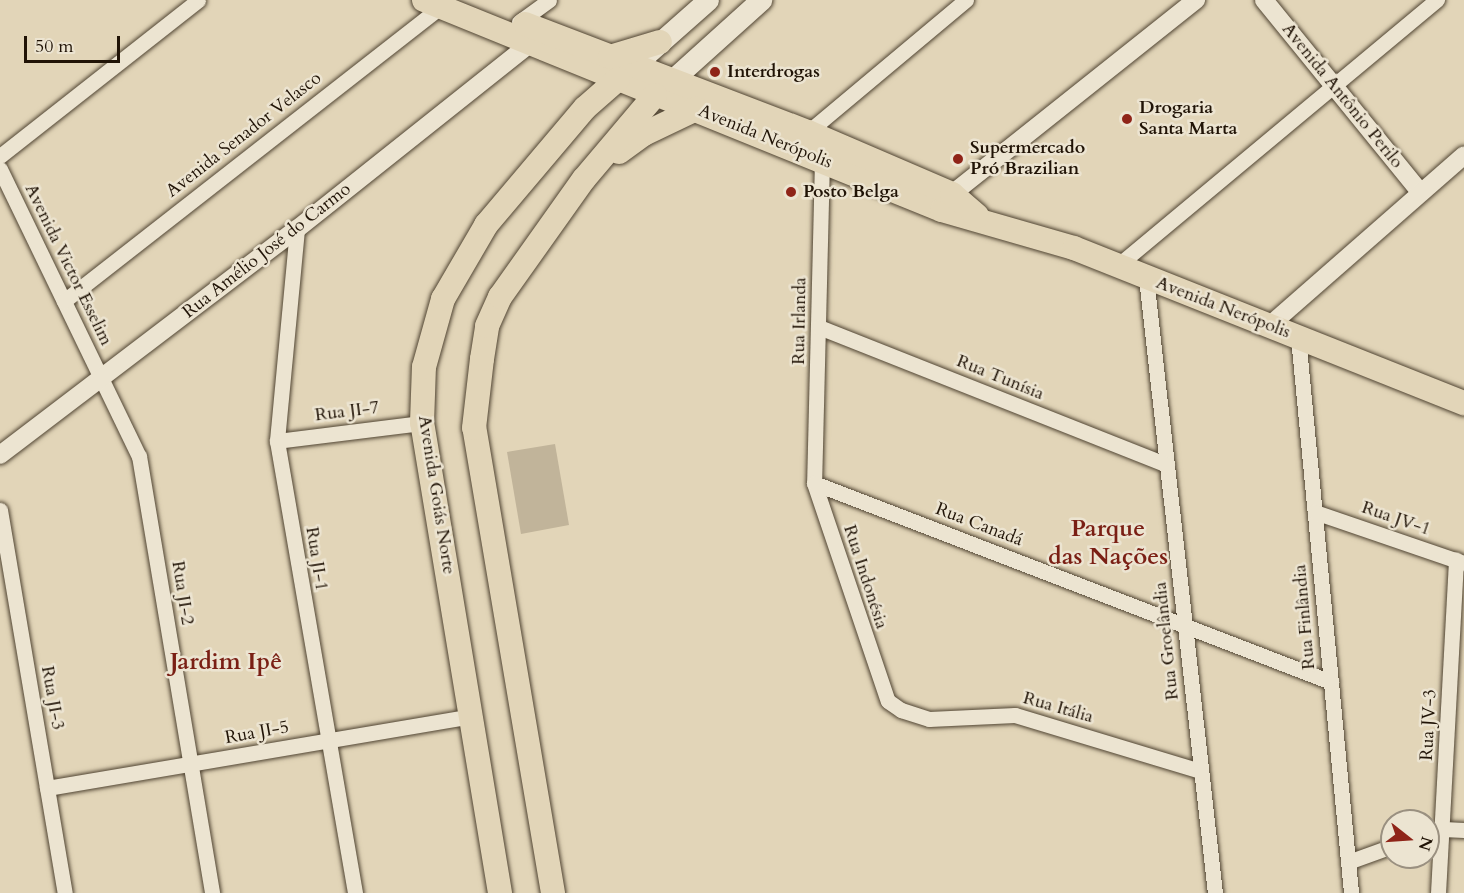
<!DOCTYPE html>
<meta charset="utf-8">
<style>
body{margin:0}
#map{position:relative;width:1464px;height:893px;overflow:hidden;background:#e2d5b8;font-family:Cardo,serif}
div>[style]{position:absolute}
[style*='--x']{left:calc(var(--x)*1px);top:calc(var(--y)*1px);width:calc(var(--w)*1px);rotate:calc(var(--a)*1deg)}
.green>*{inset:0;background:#c1b49a}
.roads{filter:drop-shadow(0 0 2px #504432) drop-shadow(0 0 2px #504432)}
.minor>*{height:15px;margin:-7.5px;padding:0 7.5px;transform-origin:7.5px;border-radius:7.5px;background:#ece4d1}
.tertiary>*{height:18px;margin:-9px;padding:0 9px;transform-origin:9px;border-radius:9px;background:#ece4d1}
.secondary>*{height:21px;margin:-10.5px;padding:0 10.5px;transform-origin:10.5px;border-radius:10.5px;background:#ece4d1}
.primary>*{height:24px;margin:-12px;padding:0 12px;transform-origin:12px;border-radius:12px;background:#e2d5b8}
.dots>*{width:16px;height:16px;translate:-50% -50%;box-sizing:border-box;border:3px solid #ece4d1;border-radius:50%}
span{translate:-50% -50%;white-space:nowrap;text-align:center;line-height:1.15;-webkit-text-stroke:5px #ece4d1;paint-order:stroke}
.poi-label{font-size:18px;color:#201306;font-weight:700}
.left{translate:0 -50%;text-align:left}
.street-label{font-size:18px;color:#201306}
.district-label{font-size:24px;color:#7a1f14;font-weight:700}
.north{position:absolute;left:1380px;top:809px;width:60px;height:60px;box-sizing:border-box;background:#ece4d1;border:2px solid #9a9080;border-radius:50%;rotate:107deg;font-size:16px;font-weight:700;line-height:24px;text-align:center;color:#201306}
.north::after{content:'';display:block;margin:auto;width:21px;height:27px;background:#8f2418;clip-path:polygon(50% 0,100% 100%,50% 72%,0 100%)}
.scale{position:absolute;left:24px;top:36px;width:96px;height:27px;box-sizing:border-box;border:3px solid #201306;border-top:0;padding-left:8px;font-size:18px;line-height:21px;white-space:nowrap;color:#201306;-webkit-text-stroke:4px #ece4d1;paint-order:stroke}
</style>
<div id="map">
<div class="green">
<div style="clip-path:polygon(555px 444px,569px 525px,521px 534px,507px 452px)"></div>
</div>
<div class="roads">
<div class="minor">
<div style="--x:519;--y:22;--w:37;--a:-36"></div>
<div style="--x:808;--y:132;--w:206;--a:-39.9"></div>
<div style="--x:0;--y:156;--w:252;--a:-38.2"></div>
<div style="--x:822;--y:160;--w:323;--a:91.4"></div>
<div style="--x:814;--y:483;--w:230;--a:71.3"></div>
<div style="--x:888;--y:701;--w:16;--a:35"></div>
<div style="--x:901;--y:710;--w:29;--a:18"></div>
<div style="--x:929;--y:719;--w:86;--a:-2.7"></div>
<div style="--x:1015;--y:715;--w:194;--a:16.8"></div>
<div style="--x:0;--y:169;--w:319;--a:64.2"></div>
<div style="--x:139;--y:456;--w:443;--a:80.5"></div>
<div style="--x:297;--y:229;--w:213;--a:95.4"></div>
<div style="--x:277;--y:441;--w:459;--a:80.2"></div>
<div style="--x:1116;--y:267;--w:418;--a:-39.8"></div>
<div style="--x:1146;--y:278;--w:619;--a:83.6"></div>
<div style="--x:64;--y:301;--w:484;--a:-38"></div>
<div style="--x:819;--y:327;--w:374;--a:21.6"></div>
<div style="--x:1298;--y:337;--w:559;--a:84.55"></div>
<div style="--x:277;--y:441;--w:146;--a:-7.1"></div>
<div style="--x:814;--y:483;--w:554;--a:21.05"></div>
<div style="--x:0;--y:510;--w:388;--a:80.4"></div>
<div style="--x:1315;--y:512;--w:157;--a:18.9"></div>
<div style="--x:47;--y:788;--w:432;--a:-9.6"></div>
<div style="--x:1428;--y:834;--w:16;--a:-18"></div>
<div style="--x:1443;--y:829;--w:21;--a:3"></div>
<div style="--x:1348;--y:862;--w:47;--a:-20"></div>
<div style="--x:1438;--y:893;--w:334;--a:-86.9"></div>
</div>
<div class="tertiary">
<div style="--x:1264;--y:0;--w:247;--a:50.9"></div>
<div style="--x:946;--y:203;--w:11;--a:-56"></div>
<div style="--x:952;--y:194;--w:312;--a:-38.5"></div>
<div style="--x:1269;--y:326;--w:259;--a:-41.2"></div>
<div style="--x:0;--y:455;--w:373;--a:-37.3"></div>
<div style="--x:297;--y:229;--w:300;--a:-38.5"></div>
</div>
<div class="secondary">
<div style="--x:648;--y:53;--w:80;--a:-41.5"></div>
<div style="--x:661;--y:90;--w:135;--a:-42"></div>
</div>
<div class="primary">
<div style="--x:424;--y:0;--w:559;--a:22.07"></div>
<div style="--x:942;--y:210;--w:137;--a:16.1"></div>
<div style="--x:1074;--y:248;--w:420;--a:21.7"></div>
<div style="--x:525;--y:24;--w:303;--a:20.9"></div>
<div style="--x:808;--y:132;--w:157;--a:23.3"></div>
<div style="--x:952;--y:194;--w:33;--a:41"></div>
<div style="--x:610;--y:57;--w:52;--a:-16.7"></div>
<div style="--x:619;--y:152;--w:31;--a:-36"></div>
<div style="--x:644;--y:134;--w:58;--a:-25.7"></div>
<div style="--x:500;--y:893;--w:476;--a:-99.4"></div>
<div style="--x:422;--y:423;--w:56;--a:-88"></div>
<div style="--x:424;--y:367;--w:71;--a:-74.4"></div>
<div style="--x:443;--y:299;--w:86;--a:-59.8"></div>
<div style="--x:486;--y:225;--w:153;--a:-49.8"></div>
<div style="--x:585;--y:108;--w:44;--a:-41.3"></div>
<div style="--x:553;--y:893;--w:472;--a:-99.6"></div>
<div style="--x:474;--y:428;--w:69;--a:-83.4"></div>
<div style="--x:482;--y:359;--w:33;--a:-81"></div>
<div style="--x:487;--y:326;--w:32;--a:-66"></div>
<div style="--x:500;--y:297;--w:145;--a:-54.6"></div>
<div style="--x:584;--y:179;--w:110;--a:-49.8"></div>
</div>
</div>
<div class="dots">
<div style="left:715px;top:72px;background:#8f2418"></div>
<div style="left:1127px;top:119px;background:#8f2418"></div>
<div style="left:958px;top:159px;background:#8f2418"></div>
<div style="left:791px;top:192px;background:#8f2418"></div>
</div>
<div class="poi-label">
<span class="left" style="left:727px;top:72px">Interdrogas</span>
<span class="left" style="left:1139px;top:119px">Drogaria<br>Santa Marta</span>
<span class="left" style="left:970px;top:159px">Supermercado<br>Pró Brazilian</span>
<span class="left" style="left:803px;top:192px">Posto Belga</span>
</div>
<div class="street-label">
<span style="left:1342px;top:96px;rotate:51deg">Avenida Antônio Perilo</span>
<span style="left:244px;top:135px;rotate:-38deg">Avenida Senador Velasco</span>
<span style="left:765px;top:137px;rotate:22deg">Avenida Nerópolis</span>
<span style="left:267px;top:251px;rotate:-38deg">Rua Amélio José do Carmo</span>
<span style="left:68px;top:265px;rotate:64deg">Avenida Victor Esselim</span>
<span style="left:1223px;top:308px;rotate:21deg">Avenida Nerópolis</span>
<span style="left:800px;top:321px;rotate:-89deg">Rua Irlanda</span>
<span style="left:1000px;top:378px;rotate:22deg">Rua Tunísia</span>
<span style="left:347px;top:412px;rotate:-7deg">Rua JI-7</span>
<span style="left:436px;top:495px;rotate:81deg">Avenida Goiás Norte</span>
<span style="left:1396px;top:519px;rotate:19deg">Rua JV-1</span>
<span style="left:979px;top:525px;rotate:21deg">Rua Canadá</span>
<span style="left:316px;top:559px;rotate:81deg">Rua JI-1</span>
<span style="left:865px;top:577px;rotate:72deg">Rua Indonésia</span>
<span style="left:182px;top:593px;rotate:81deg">Rua JI-2</span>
<span style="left:1305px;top:617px;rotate:-95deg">Rua Finlândia</span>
<span style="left:1167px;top:641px;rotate:-96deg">Rua Groelândia</span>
<span style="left:52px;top:698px;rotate:80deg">Rua JI-3</span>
<span style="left:1058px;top:708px;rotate:16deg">Rua Itália</span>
<span style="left:1429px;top:725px;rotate:-87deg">Rua JV-3</span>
<span style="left:257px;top:733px;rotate:-10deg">Rua JI-5</span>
</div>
<div class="district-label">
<span style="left:1108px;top:543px">Parque<br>das Nações</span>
<span style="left:226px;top:662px">Jardim Ipê</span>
</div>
<div class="north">N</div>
<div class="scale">50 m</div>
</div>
